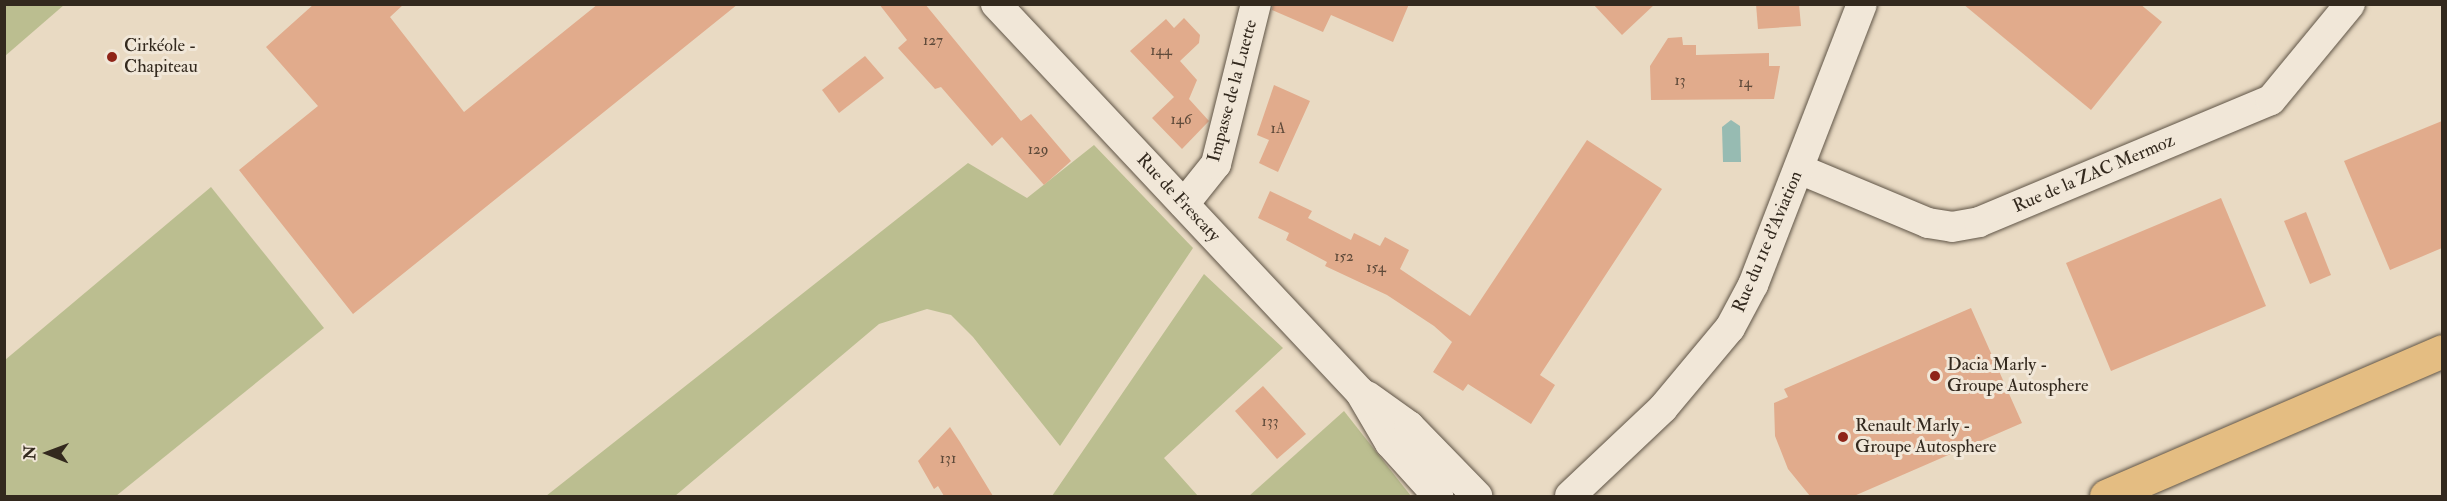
<!DOCTYPE html>
<meta charset="utf-8">
<style>
body{margin:0}
#map{position:relative;width:2447px;height:501px;overflow:hidden;background:#e9dac3;font-family:"IM FELL Double Pica",serif}
div>[style]{position:absolute}
[style*='--x']{left:calc(var(--x)*1px);top:calc(var(--y)*1px);width:calc(var(--w)*1px);rotate:calc(var(--a)*1deg)}
.green>*{inset:0;background:#bbbe90}
.water>*{inset:0;background:#97bbb2}
.building>*{inset:0;background:#e1ab8c}
.roads{filter:drop-shadow(0 0 2px #605547) drop-shadow(0 0 2px #605547)}
.minor>*{height:30px;margin:-15px;padding:0 15px;transform-origin:15px;border-radius:15px;background:#f1e7d8}
.major>*{height:33px;margin:-16.5px;padding:0 16.5px;transform-origin:16.5px;border-radius:16.5px;background:#e4bd82}
.dots>*{width:16px;height:16px;translate:-50% -50%;box-sizing:border-box;border:3px solid #f1e7d8;border-radius:50%}
span{translate:-50% -50%;white-space:nowrap;text-align:center;line-height:1.15;-webkit-text-stroke:6px #f1e7d8;paint-order:stroke}
.number-label{font-size:15px;color:#5e4a3a}
.number-label span{-webkit-text-stroke-width:0}
.poi-label{font-size:18px;color:#33291e}
.left{translate:0 -50%;text-align:left}
.street-label{font-size:18px;color:#33291e}
.frame{position:absolute;inset:0;border:6px solid #33291e;pointer-events:none}
.north{position:absolute;left:18px;top:423px;width:60px;height:60px;-webkit-text-stroke:4px #f1e7d8;paint-order:stroke;rotate:271deg;font-size:16px;font-weight:700;line-height:24px;text-align:center;color:#33291e}
.north::after{content:'';display:block;margin:auto;width:21px;height:27px;background:#33291e;clip-path:polygon(50% 0,100% 100%,50% 72%,0 100%)}
</style>
<div id="map">
<div class="green">
<div style="clip-path:polygon(5px 5px,64px 5px,5px 56px)"></div>
<div style="clip-path:polygon(1094px 145px,1193px 248px,1060px 446px,973px 337px,951px 315px,927px 309px,879px 324px,675px 496px,546px 496px,968px 163px,1027px 198px)"></div>
<div style="clip-path:polygon(211px 187px,324px 328px,116px 496px,5px 496px,5px 360px)"></div>
<div style="clip-path:polygon(1204px 274px,1283px 348px,1164px 458px,1198px 496px,1052px 496px)"></div>
<div style="clip-path:polygon(1344px 411px,1411px 496px,1249px 496px)"></div>
</div>
<div class="water">
<div style="clip-path:polygon(1731px 120px,1740px 126px,1741px 162px,1723px 162px,1722px 127px)"></div>
</div>
<div class="building">
<div style="clip-path:polygon(314px 4px,404px 4px,390px 17px,464px 112px,598px 4px,738px 4px,353px 314px,239px 170px,318px 106px,266px 47px)"></div>
<div style="clip-path:polygon(879px 4px,925px 4px,1021px 121px,1031px 114px,1071px 161px,1044px 185px,1002px 137px,992px 146px,941px 87px,935px 89px,898px 48px,907px 40px)"></div>
<div style="clip-path:polygon(1273px 4px,1409px 4px,1393px 42px,1331px 15px,1323px 32px,1272px 10px)"></div>
<div style="clip-path:polygon(1593px 4px,1655px 4px,1622px 35px)"></div>
<div style="clip-path:polygon(1756px 4px,1799px 4px,1801px 26px,1758px 29px)"></div>
<div style="clip-path:polygon(1963px 4px,2140px 4px,2162px 22px,2091px 110px)"></div>
<div style="clip-path:polygon(1184px 18px,1200px 35px,1199px 43px,1180px 61px,1197px 80px,1189px 99px,1209px 121px,1182px 149px,1152px 118px,1174px 97px,1130px 51px,1166px 19px,1174px 28px)"></div>
<div style="clip-path:polygon(1682px 37px,1683px 45px,1696px 45px,1696px 55px,1769px 53px,1769px 66px,1780px 66px,1774px 99px,1651px 100px,1650px 66px,1668px 38px)"></div>
<div style="clip-path:polygon(865px 56px,884px 78px,839px 113px,822px 90px)"></div>
<div style="clip-path:polygon(1274px 85px,1310px 101px,1278px 172px,1259px 163px,1269px 140px,1257px 135px)"></div>
<div style="clip-path:polygon(2442px 121px,2442px 248px,2390px 270px,2344px 161px)"></div>
<div style="clip-path:polygon(1587px 140px,1662px 189px,1540px 375px,1555px 385px,1531px 424px,1468px 384px,1463px 391px,1433px 372px,1452px 342px,1434px 326px,1387px 295px,1325px 266px,1327px 262px,1286px 240px,1289px 233px,1258px 218px,1270px 191px,1312px 211px,1308px 218px,1351px 240px,1354px 233px,1380px 246px,1385px 237px,1409px 250px,1400px 269px,1470px 316px)"></div>
<div style="clip-path:polygon(2221px 198px,2266px 306px,2111px 371px,2066px 263px)"></div>
<div style="clip-path:polygon(2306px 212px,2331px 275px,2310px 284px,2284px 221px)"></div>
<div style="clip-path:polygon(1971px 308px,2022px 423px,1854px 496px,1810px 496px,1788px 469px,1775px 436px,1774px 403px,1788px 397px,1784px 389px)"></div>
<div style="clip-path:polygon(1263px 386px,1306px 434px,1277px 459px,1235px 411px)"></div>
<div style="clip-path:polygon(950px 427px,960px 442px,993px 496px,944px 496px,938px 486px,934px 489px,918px 461px)"></div>
</div>
<div class="roads">
<div class="minor">
<div style="--x:996;--y:4;--w:532;--a:46.83"></div>
<div style="--x:1360;--y:392;--w:59;--a:59.5"></div>
<div style="--x:1390;--y:443;--w:72;--a:47.8"></div>
<div style="--x:1799;--y:169;--w:140;--a:22.7"></div>
<div style="--x:1928;--y:223;--w:24;--a:9"></div>
<div style="--x:1952;--y:227;--w:27;--a:-10"></div>
<div style="--x:1979;--y:222;--w:316;--a:-22.7"></div>
<div style="--x:2271;--y:100;--w:124;--a:-50.5"></div>
<div style="--x:1184;--y:204;--w:51;--a:-51.3"></div>
<div style="--x:1216;--y:164;--w:165;--a:-76"></div>
<div style="--x:1367;--y:396;--w:52;--a:35.5"></div>
<div style="--x:1409;--y:426;--w:98;--a:45.8"></div>
<div style="--x:1570;--y:496;--w:128;--a:-43.4"></div>
<div style="--x:1663;--y:408;--w:104;--a:-50.1"></div>
<div style="--x:1730;--y:328;--w:49;--a:-61.9"></div>
<div style="--x:1753;--y:285;--w:301;--a:-68.8"></div>
</div>
<div class="major">
<div style="--x:2106;--y:496;--w:366;--a:-23.3"></div>
</div>
</div>
<div class="dots">
<div style="left:112px;top:57px;background:#8f2418"></div>
<div style="left:1935px;top:376px;background:#8f2418"></div>
<div style="left:1843px;top:437px;background:#8f2418"></div>
</div>
<div class="number-label">
<span style="left:933px;top:41px">127</span>
<span style="left:1161px;top:51px">144</span>
<span style="left:1680px;top:81px">13</span>
<span style="left:1745px;top:83px">14</span>
<span style="left:1181px;top:120px">146</span>
<span style="left:1278px;top:129px">1A</span>
<span style="left:1038px;top:150px">129</span>
<span style="left:1344px;top:257px">152</span>
<span style="left:1376px;top:268px">154</span>
<span style="left:1270px;top:422px">133</span>
<span style="left:948px;top:459px">131</span>
</div>
<div class="poi-label">
<span class="left" style="left:124px;top:57px">Cirkéole -<br>Chapiteau</span>
<span class="left" style="left:1947px;top:376px">Dacia Marly -<br>Groupe Autosphere</span>
<span class="left" style="left:1855px;top:437px">Renault Marly -<br>Groupe Autosphere</span>
</div>
<div class="street-label">
<span style="left:1233px;top:91px;rotate:-75deg">Impasse de la Luette</span>
<span style="left:2094px;top:174px;rotate:-23deg">Rue de la ZAC Mermoz</span>
<span style="left:1178px;top:198px;rotate:47deg">Rue de Frescaty</span>
<span style="left:1768px;top:242px;rotate:-67deg">Rue du 11e d'Aviation</span>
</div>
<div class="frame"></div>
<div class="north">N</div>
</div>
